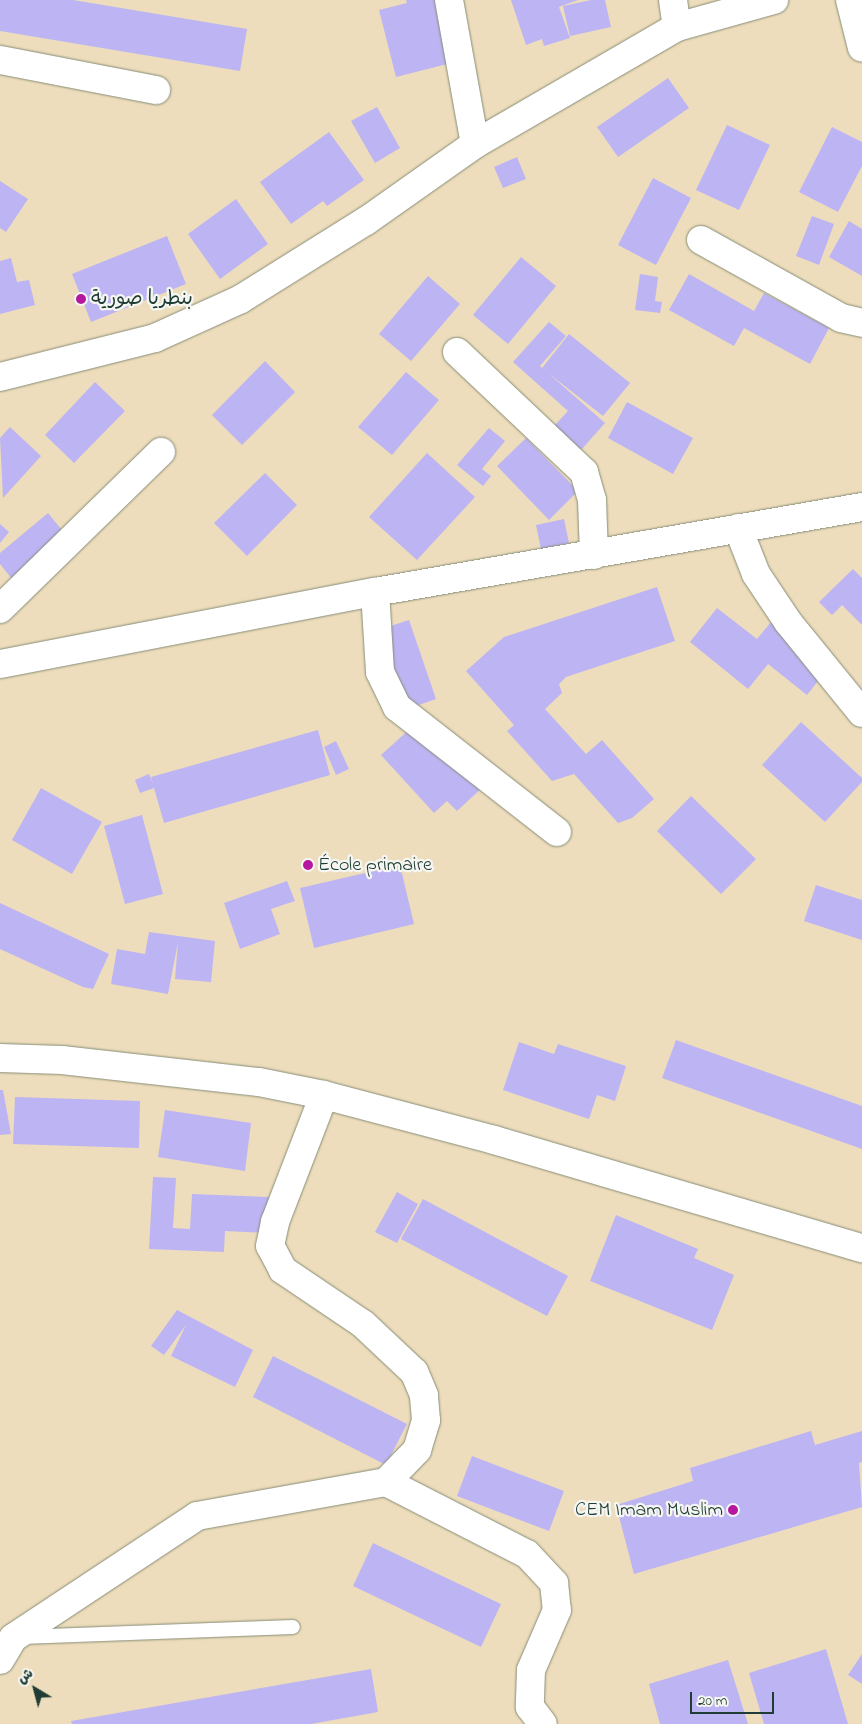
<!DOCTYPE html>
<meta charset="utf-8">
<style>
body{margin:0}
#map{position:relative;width:862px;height:1724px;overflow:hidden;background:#eeddbc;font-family:"Indie Flower","Playpen Sans Arabic",sans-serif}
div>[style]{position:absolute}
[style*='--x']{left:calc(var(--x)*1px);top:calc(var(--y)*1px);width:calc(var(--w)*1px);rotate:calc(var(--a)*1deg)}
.building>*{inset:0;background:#bdb4f3}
.roads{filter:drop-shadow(0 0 1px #868d78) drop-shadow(0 0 1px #868d78)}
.service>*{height:14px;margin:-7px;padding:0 7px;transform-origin:7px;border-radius:7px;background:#fff}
.minor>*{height:28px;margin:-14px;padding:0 14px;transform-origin:14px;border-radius:14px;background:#fff}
.dots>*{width:14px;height:14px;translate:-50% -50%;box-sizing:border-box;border:2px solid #f6f6f2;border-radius:50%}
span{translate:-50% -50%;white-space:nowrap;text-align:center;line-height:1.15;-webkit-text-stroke:4.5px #f6f6f2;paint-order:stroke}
.poi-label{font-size:20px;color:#1f3d34}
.left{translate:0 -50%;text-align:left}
.right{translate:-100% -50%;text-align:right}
.north{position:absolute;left:10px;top:1664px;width:50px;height:50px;-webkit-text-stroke:4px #f6f6f2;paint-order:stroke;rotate:323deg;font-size:14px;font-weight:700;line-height:20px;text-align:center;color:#1f3d34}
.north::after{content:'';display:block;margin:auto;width:18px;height:22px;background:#1f3d34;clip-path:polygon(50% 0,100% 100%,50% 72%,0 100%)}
.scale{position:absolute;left:690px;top:1692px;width:84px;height:22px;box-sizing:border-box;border:2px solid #1f3d34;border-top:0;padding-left:6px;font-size:15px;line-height:18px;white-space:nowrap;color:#1f3d34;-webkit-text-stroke:4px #f6f6f2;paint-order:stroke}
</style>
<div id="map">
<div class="building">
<div style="clip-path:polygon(0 0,73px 0,247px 29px,240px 71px,0 31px)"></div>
<div style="clip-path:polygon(406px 0,452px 0,467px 59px,396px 77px,379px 10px,407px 3px)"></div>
<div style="clip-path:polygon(511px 0,578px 0,559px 7px,570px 38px,544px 46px,542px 39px,526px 45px)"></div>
<div style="clip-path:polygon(591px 0,605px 0,611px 27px,570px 36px,563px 6px)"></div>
<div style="clip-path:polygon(668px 78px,689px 108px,618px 157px,597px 127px)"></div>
<div style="clip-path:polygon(377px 107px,400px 148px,375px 163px,351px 121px)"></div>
<div style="clip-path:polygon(727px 125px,770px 145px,739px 210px,696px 190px)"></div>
<div style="clip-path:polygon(832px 127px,862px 142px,862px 166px,838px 212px,799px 192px)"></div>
<div style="clip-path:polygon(329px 132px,364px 180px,327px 206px,323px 201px,291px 224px,260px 182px)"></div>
<div style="clip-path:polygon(517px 157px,526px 179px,503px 188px,494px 167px)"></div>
<div style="clip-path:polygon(653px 178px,691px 198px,656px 265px,618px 245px)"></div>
<div style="clip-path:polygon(0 181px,28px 199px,6px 232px,0 228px)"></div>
<div style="clip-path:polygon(236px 199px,268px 244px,220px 279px,188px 234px)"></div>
<div style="clip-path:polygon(812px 216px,834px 224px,819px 265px,796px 256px)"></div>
<div style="clip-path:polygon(849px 221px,862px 229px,862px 276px,829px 257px)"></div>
<div style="clip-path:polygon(167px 236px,186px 284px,91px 322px,72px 274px)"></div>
<div style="clip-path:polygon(521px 257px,556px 286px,508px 344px,473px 315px)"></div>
<div style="clip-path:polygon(11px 258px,17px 282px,29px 280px,35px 305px,0 314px,0 261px)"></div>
<div style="clip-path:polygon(640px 274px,658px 277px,655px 301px,662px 302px,660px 313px,635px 310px)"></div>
<div style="clip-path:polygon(689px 274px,754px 311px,764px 293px,829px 328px,810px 364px,744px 328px,734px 346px,669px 310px)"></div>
<div style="clip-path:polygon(428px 276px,460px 304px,411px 361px,379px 334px)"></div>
<div style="clip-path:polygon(549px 322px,566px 336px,540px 366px,542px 368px,569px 334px,630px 383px,603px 416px,548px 373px,605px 423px,581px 450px,554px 426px,568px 411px,513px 362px)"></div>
<div style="clip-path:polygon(265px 361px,295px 392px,242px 445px,212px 415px)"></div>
<div style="clip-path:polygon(406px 372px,439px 400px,392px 455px,358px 427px)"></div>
<div style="clip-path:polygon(95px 382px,125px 411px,74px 463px,45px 435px)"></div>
<div style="clip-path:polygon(627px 402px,693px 438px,673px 474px,608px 438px)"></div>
<div style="clip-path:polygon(10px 427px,41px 456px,3px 498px,0 438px)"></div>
<div style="clip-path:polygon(489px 428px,505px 441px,482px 469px,491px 476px,483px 486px,457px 465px)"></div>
<div style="clip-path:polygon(526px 438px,578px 491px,549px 520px,497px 466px)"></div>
<div style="clip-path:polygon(427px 453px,475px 497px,417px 560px,369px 517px)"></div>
<div style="clip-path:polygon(265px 473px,297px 505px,247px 556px,214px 523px)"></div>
<div style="clip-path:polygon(48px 513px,74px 545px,20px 589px,0 564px,0 553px)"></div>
<div style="clip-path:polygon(564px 519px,569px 543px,541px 549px,536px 525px)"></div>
<div style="clip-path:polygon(0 524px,9px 532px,0 543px)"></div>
<div style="clip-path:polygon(853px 569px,862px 578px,862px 625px,842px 605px,832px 615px,819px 602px)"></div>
<div style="clip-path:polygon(657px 587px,675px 641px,566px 677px,559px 684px,562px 693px,545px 709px,586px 754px,602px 740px,654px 799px,632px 818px,618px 823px,574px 774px,552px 781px,507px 731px,514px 725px,466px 671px,504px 637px)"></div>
<div style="clip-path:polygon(717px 608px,757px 639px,776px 616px,833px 662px,807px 695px,768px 664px,748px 689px,690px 642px)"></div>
<div style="clip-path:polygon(409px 620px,436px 699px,393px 714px,366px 634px)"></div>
<div style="clip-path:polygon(423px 717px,485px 785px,457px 811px,447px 801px,434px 813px,381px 755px)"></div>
<div style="clip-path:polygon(801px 722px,862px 778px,862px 782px,825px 822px,762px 765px)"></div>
<div style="clip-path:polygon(318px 730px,330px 775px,164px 823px,154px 788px,140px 793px,135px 780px,149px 774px,153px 784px,151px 777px)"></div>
<div style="clip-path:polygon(336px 741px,349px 769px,336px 775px,324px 747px)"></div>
<div style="clip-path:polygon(41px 788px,102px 822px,72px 874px,12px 840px)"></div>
<div style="clip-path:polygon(691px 796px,756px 859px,721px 894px,657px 831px)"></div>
<div style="clip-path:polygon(142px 815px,163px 894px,125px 904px,104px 826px)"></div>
<div style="clip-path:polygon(400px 865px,414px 924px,314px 948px,300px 888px)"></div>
<div style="clip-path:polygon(287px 881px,295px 901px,271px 909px,280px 934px,240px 949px,224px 903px)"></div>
<div style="clip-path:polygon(816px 885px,862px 900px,862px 940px,804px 921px)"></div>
<div style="clip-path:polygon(0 903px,109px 954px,93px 989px,83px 987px,0 949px)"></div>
<div style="clip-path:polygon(149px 932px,215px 941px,211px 982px,175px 979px,178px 942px,168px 994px,111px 984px,117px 949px,145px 954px)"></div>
<div style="clip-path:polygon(676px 1040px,862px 1106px,862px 1149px,662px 1078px)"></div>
<div style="clip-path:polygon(519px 1042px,554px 1054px,558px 1044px,626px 1066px,615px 1101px,597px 1095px,589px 1119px,503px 1090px)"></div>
<div style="clip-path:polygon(0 1090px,3px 1090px,11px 1134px,0 1135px)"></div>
<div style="clip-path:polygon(15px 1097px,140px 1101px,139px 1148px,13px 1144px)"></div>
<div style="clip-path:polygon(165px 1110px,251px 1123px,245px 1171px,158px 1157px)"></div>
<div style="clip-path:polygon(153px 1177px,176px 1178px,173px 1228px,190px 1229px,192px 1194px,270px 1197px,268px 1233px,225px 1231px,224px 1252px,149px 1249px)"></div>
<div style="clip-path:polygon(397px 1192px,418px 1204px,397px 1243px,375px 1232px)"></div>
<div style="clip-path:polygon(423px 1199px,568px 1276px,547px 1316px,401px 1239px)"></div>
<div style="clip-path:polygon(616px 1215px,698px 1249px,694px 1258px,734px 1275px,712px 1330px,590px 1281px)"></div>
<div style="clip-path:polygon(177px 1310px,253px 1350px,235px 1387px,171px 1356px,186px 1325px,164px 1355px,151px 1346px)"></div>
<div style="clip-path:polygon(273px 1356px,407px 1424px,386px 1465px,253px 1397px)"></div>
<div style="clip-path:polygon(811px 1431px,815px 1445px,862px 1431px,862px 1462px,859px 1463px,862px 1507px,634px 1574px,616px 1505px,693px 1481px,690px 1468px)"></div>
<div style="clip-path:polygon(472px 1456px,564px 1491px,549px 1531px,457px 1496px)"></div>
<div style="clip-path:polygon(373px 1543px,501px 1604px,481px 1647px,353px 1586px)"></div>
<div style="clip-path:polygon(826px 1649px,848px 1724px,764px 1724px,749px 1673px)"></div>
<div style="clip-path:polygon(862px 1654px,862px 1684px,848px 1675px)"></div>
<div style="clip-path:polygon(728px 1660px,748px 1724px,660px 1724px,649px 1684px)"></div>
<div style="clip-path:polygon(371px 1669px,378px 1712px,311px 1724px,72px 1724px,71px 1721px)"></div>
</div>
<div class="roads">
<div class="service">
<div style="--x:21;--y:1637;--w:272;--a:-2.1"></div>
</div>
<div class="minor">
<div style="--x:449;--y:0;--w:146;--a:79.8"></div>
<div style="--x:673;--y:0;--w:27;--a:82"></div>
<div style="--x:850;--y:0;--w:49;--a:76"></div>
<div style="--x:0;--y:60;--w:159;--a:10.9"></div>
<div style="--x:701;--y:240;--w:160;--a:29.1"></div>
<div style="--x:841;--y:318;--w:22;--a:13"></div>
<div style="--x:457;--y:352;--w:175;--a:43.4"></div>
<div style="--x:584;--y:472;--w:29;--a:74"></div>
<div style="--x:592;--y:500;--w:55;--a:87.9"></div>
<div style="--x:0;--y:377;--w:160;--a:-14.1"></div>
<div style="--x:155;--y:338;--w:94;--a:-24.4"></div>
<div style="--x:241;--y:299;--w:147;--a:-32"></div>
<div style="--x:366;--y:221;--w:133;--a:-35.2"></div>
<div style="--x:475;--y:144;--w:233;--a:-30.1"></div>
<div style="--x:677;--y:27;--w:101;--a:-15.6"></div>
<div style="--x:738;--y:528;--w:49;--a:68.6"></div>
<div style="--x:756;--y:574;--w:58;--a:56.3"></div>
<div style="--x:788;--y:622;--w:117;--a:50.9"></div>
<div style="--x:375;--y:592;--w:80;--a:86.4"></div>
<div style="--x:380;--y:672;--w:39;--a:64"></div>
<div style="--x:397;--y:707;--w:203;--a:38"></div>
<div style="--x:0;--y:609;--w:225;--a:-44.3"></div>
<div style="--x:0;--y:664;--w:382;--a:-10.9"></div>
<div style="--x:375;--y:592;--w:494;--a:-9.9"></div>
<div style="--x:0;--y:1058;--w:62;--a:1.8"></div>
<div style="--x:62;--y:1060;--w:198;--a:6.4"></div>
<div style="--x:259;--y:1082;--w:66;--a:11.3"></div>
<div style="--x:324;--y:1095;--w:176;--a:14.8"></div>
<div style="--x:494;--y:1140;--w:384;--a:16.4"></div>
<div style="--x:386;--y:1482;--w:158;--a:27.1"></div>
<div style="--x:527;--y:1554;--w:40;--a:47"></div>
<div style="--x:554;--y:1583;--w:27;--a:84"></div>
<div style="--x:557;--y:1610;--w:65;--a:113.4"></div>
<div style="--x:531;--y:1670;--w:37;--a:92"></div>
<div style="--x:530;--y:1707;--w:21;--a:53"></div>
<div style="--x:0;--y:1660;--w:26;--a:-59"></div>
<div style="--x:13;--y:1638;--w:221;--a:-33.5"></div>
<div style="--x:197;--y:1516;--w:192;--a:-10.2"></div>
<div style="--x:386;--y:1482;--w:45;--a:-45.9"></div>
<div style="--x:417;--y:1450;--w:31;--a:-73"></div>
<div style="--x:426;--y:1420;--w:25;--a:-95"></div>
<div style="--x:424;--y:1395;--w:25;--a:-113"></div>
<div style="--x:414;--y:1372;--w:70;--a:-136.7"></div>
<div style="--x:363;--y:1324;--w:97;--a:-146"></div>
<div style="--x:283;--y:1270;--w:27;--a:-118"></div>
<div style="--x:270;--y:1246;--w:25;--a:-78"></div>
<div style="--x:275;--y:1222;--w:136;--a:-68.9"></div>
</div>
</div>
<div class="dots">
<div style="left:81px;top:299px;background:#b5179e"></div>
<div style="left:308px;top:865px;background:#b5179e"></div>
<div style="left:733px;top:1510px;background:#b5179e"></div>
</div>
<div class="poi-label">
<span class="left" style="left:91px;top:299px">بنطريا صورية</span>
<span class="left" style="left:318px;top:865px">École primaire</span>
<span class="right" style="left:723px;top:1510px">CEM Imam Muslim</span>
</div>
<div class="north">ش</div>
<div class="scale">20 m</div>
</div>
